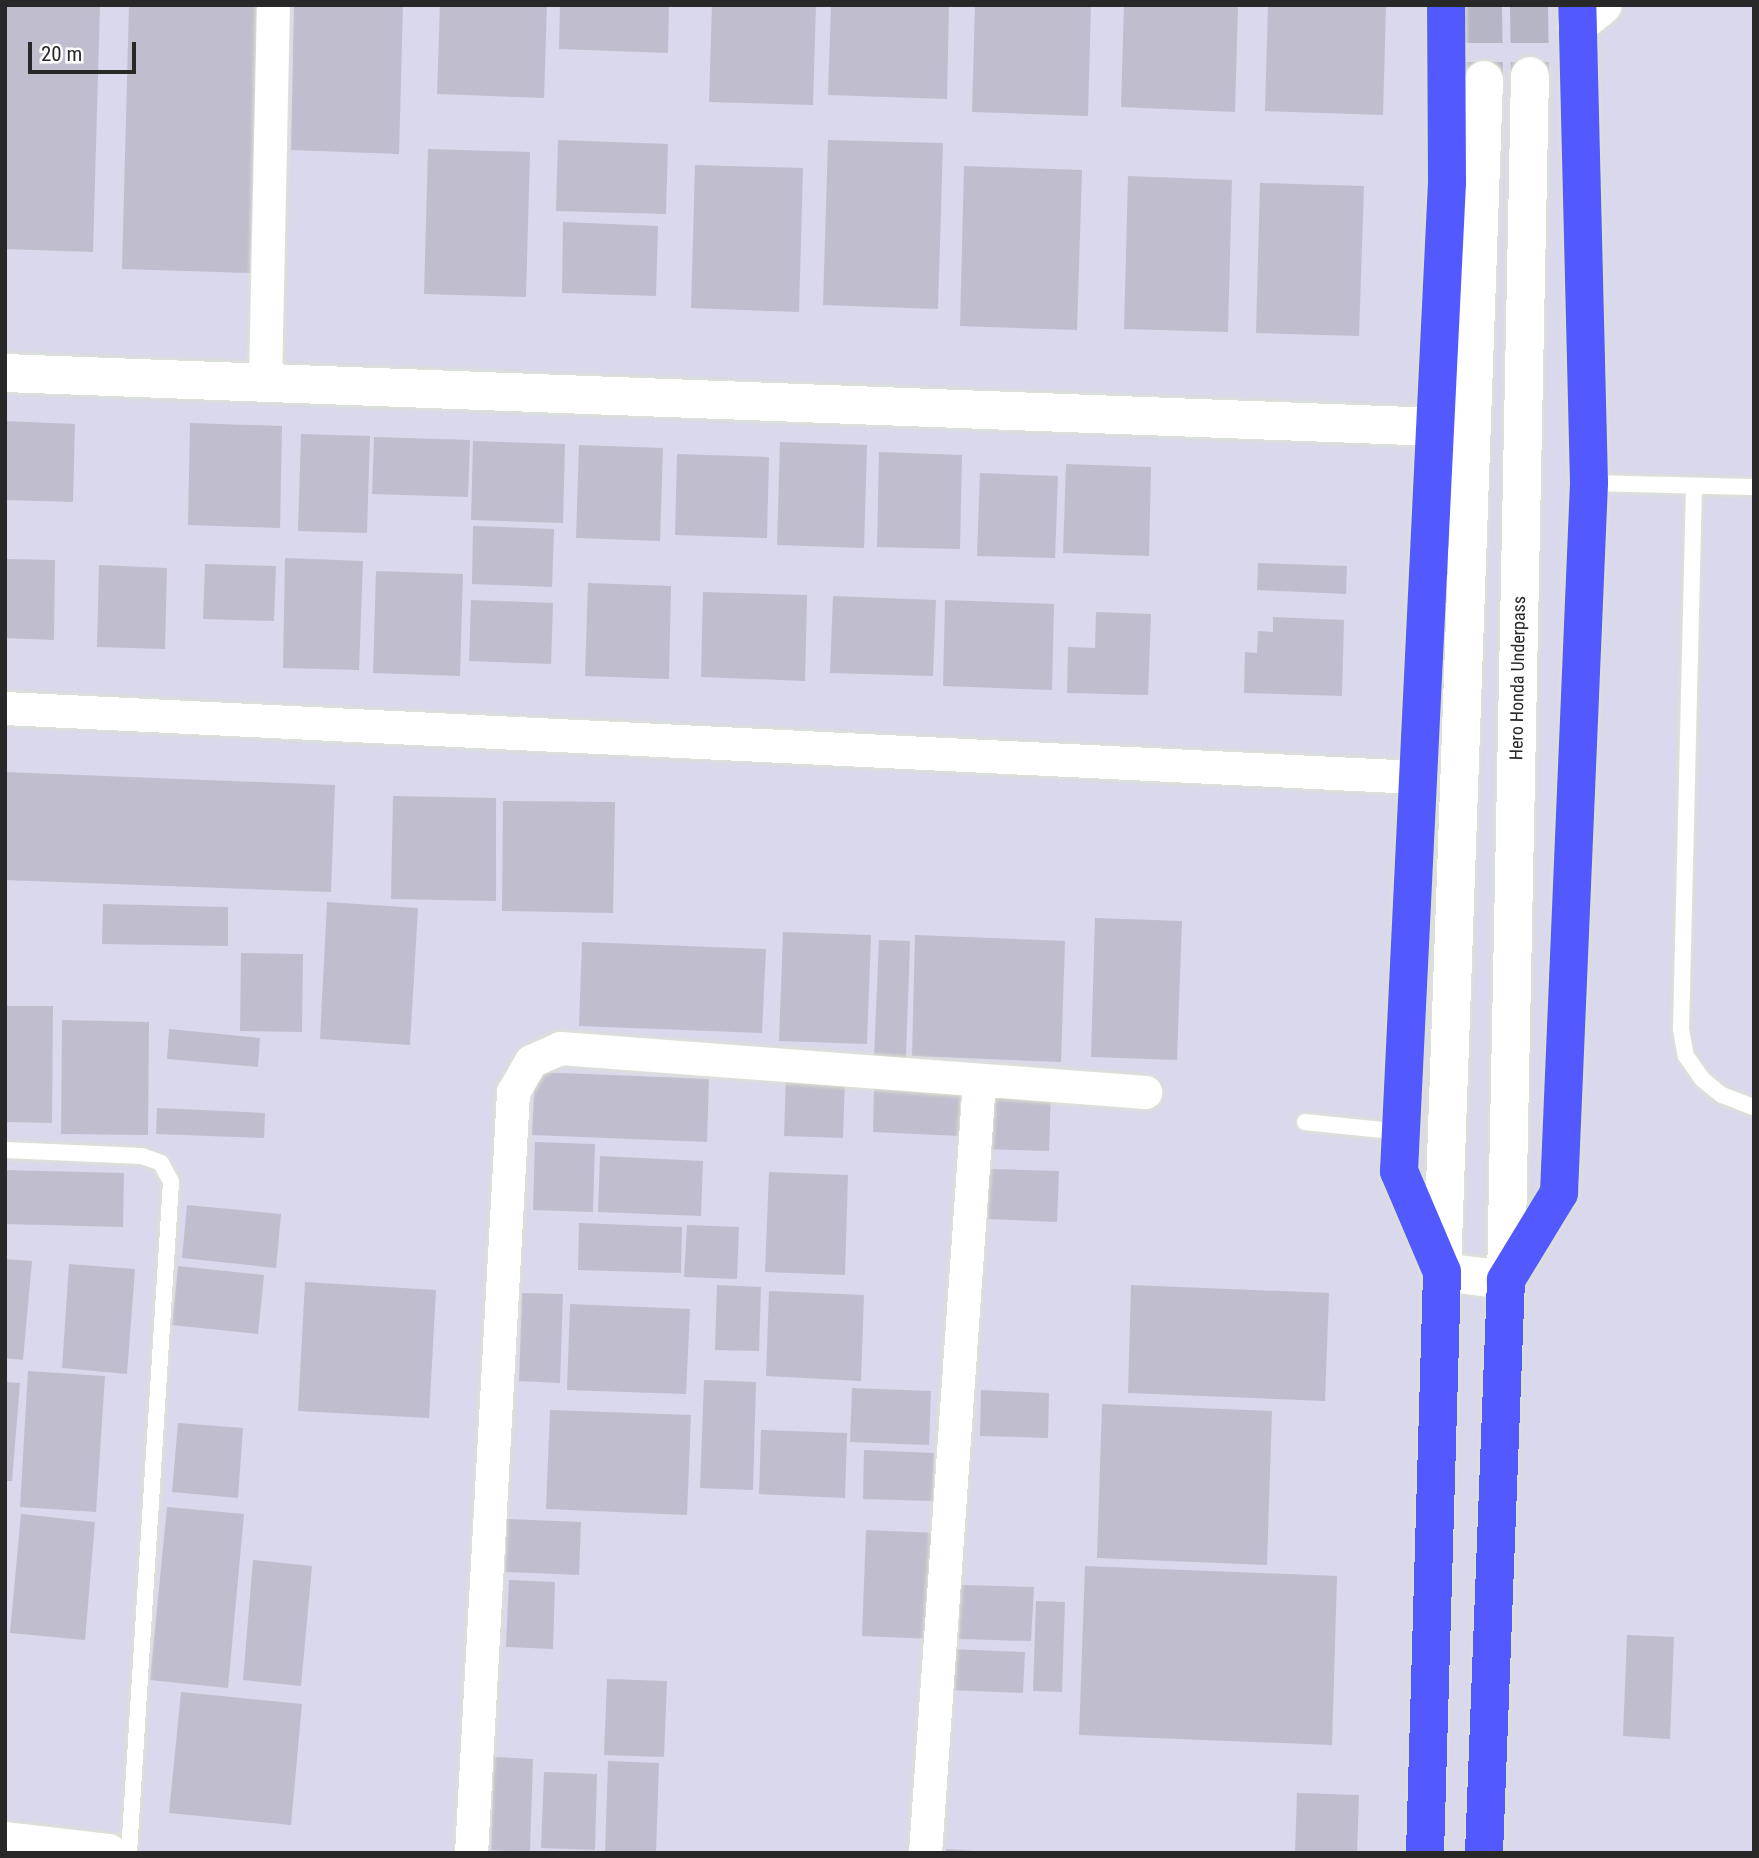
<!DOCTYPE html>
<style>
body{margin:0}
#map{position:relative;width:1759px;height:1858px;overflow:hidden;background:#dad8ed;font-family:"Roboto Condensed",sans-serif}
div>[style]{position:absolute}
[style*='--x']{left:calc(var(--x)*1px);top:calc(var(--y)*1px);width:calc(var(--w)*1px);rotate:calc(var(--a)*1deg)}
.building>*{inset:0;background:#c0bdce}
.secondary-tunnel>*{height:38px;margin-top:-19px;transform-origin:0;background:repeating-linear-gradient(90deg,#b6b5c6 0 38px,transparent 0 57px)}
.roads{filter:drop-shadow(0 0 2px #dce3ce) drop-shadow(0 0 2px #dce3ce)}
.lane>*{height:16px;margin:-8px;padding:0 8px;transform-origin:8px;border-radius:8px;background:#fff}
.street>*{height:33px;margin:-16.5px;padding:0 16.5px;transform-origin:16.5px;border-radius:16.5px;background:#fff}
.secondary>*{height:38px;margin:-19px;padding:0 19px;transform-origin:19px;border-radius:19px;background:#fff}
.highway>*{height:38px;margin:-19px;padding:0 19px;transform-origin:19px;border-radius:19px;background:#5159ff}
span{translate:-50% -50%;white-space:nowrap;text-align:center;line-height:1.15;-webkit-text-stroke:7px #fff;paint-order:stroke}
.street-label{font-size:18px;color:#282828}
.frame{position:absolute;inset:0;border:7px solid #282828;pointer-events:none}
.scale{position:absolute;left:28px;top:42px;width:108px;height:32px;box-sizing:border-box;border:4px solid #282828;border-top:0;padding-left:9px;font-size:21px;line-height:24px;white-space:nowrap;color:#282828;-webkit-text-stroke:5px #fff;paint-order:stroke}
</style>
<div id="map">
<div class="building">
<div style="clip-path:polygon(5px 5px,100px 5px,93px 252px,5px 249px)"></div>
<div style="clip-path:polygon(129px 5px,258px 5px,250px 273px,122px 269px)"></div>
<div style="clip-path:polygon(294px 5px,403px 5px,399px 154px,291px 150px)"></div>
<div style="clip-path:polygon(440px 5px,547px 5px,544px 98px,437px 94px)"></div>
<div style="clip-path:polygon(560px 5px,669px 5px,668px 53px,559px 49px)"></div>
<div style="clip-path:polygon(712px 5px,816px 5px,813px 105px,709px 102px)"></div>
<div style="clip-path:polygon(831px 5px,949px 5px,947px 99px,828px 95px)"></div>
<div style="clip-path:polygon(975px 5px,1091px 5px,1088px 116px,972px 112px)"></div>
<div style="clip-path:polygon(1124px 5px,1238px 5px,1235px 112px,1121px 107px)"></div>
<div style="clip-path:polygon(1268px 5px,1386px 5px,1383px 115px,1265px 111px)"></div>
<div style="clip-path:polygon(558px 140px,668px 144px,666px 214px,556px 211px)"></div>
<div style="clip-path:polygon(828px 140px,943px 143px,938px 309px,823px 305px)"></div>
<div style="clip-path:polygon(428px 149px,530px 152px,526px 297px,424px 294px)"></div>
<div style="clip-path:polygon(695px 165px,803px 168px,799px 312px,691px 308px)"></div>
<div style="clip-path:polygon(964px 166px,1082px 170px,1077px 330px,960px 326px)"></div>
<div style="clip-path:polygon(1128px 176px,1232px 180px,1228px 332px,1124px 329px)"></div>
<div style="clip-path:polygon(1260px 183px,1364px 186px,1359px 336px,1256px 333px)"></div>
<div style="clip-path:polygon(563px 222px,658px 226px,656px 296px,562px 293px)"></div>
<div style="clip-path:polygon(5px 421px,75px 424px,73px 502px,5px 500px)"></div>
<div style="clip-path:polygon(190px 423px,282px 426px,280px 528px,188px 525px)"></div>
<div style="clip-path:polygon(301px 434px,370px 436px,367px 533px,298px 531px)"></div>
<div style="clip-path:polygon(374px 437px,470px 440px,468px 497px,372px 494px)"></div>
<div style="clip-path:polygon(473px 441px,565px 444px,563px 523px,471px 520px)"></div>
<div style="clip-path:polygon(780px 442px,867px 445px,864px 548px,777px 545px)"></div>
<div style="clip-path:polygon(579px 445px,663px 448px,660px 541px,576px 538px)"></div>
<div style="clip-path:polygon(879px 452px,962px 455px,960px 549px,877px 547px)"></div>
<div style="clip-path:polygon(677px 454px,769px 457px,767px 538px,675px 535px)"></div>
<div style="clip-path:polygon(1066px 464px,1151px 467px,1149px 556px,1063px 553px)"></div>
<div style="clip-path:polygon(980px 473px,1058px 476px,1055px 558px,977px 556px)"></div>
<div style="clip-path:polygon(473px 526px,554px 529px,552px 587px,472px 584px)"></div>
<div style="clip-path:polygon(285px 558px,363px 561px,359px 670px,283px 668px)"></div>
<div style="clip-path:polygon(6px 559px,55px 560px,54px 640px,5px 638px)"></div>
<div style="clip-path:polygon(1258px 563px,1347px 566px,1346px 594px,1257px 590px)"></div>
<div style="clip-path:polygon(205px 564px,276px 566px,274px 621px,203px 619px)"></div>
<div style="clip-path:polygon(99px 565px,167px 568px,165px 649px,97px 647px)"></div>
<div style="clip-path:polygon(376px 571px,463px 574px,460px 676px,373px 673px)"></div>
<div style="clip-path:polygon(588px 583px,671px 586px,669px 679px,585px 676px)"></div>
<div style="clip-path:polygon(703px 592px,807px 595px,805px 681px,701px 677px)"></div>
<div style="clip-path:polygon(833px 596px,936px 600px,933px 676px,830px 673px)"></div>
<div style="clip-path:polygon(471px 600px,553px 603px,551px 664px,469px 661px)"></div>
<div style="clip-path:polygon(945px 600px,1054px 604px,1052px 690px,943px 686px)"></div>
<div style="clip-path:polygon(1096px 612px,1151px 614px,1148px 695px,1067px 693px,1068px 647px,1095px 648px)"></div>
<div style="clip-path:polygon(1273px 617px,1344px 620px,1342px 696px,1244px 693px,1245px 652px,1257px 653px,1258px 631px,1273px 632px)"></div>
<div style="clip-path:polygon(5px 772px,335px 785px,331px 892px,5px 880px)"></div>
<div style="clip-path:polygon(393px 796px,496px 798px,496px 901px,391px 899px)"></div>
<div style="clip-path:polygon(503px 801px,615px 802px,613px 913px,502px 911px)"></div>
<div style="clip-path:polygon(327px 902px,418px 908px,410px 1045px,320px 1039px)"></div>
<div style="clip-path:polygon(103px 904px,228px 907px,228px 946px,102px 944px)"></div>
<div style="clip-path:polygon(1095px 918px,1182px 921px,1177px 1060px,1091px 1057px)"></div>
<div style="clip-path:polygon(783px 932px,871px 935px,867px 1044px,779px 1041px)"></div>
<div style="clip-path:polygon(915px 935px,1065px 941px,1061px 1062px,912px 1056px)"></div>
<div style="clip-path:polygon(879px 940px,910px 941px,906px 1058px,874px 1057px)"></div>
<div style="clip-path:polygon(582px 942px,766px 949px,762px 1033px,579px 1026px)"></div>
<div style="clip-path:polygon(241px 953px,303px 954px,302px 1032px,240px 1031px)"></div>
<div style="clip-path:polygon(5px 1006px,53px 1006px,52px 1123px,5px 1122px)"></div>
<div style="clip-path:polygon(62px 1020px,149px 1022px,148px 1135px,61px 1134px)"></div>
<div style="clip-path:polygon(169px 1029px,260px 1038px,258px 1067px,167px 1059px)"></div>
<div style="clip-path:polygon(535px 1072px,709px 1079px,707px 1142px,532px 1135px)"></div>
<div style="clip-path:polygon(786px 1073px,845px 1076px,843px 1138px,784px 1136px)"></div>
<div style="clip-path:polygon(874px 1086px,961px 1089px,959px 1136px,873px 1132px)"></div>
<div style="clip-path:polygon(982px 1090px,1051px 1092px,1049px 1151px,980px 1149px)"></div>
<div style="clip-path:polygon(157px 1108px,265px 1113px,264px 1138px,156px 1134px)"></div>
<div style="clip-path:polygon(535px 1142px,595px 1144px,593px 1212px,533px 1210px)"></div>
<div style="clip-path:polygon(600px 1156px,703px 1161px,701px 1216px,598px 1212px)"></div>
<div style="clip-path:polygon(989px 1169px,1059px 1171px,1057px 1222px,988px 1219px)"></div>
<div style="clip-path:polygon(5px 1170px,124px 1173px,123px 1227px,5px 1224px)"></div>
<div style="clip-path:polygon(769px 1172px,848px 1175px,845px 1275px,765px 1272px)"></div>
<div style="clip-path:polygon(187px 1205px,281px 1214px,276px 1268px,182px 1258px)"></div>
<div style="clip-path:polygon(579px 1223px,682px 1227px,681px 1273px,578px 1270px)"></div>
<div style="clip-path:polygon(687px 1225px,739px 1227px,737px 1279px,684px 1277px)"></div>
<div style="clip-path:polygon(5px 1259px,32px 1261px,23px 1360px,5px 1358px)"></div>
<div style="clip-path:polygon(69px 1264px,135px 1269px,127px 1374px,62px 1368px)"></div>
<div style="clip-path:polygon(178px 1266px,264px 1275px,258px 1334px,172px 1325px)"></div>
<div style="clip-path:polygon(305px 1282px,436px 1290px,429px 1418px,298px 1411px)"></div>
<div style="clip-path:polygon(717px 1285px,761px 1287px,759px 1351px,715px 1350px)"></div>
<div style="clip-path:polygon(1131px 1285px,1329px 1293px,1325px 1401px,1128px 1393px)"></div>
<div style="clip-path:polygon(769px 1291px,864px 1295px,861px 1381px,766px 1376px)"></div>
<div style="clip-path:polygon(522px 1293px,563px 1294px,560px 1383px,519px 1381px)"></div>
<div style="clip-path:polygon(570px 1304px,690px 1309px,686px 1394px,567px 1390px)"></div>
<div style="clip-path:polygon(28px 1371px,105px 1376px,96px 1512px,20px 1507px)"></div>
<div style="clip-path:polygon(704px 1380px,756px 1382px,753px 1490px,700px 1488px)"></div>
<div style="clip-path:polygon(5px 1382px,20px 1383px,12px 1481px,5px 1481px)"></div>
<div style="clip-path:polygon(852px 1388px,931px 1391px,929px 1445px,850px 1442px)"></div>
<div style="clip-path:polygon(981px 1390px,1049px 1393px,1048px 1438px,980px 1436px)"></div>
<div style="clip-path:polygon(1102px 1404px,1272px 1411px,1267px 1565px,1097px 1558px)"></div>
<div style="clip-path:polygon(550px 1410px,691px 1415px,687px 1515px,546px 1509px)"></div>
<div style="clip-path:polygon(178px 1423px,243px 1428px,238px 1498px,172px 1492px)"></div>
<div style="clip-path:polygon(761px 1430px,847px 1433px,845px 1498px,759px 1494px)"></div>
<div style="clip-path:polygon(864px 1450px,934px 1453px,933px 1501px,863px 1499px)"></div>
<div style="clip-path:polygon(167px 1507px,244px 1514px,228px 1688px,150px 1680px)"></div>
<div style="clip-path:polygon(21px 1514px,95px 1522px,85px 1640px,10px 1633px)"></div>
<div style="clip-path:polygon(507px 1519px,581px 1522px,579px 1575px,505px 1572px)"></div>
<div style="clip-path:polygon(866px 1530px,936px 1533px,932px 1639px,862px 1636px)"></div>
<div style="clip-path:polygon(253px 1560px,312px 1566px,301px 1686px,243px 1680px)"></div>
<div style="clip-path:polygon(1085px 1566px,1337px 1576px,1332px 1745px,1079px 1735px)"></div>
<div style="clip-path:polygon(509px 1580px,555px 1582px,553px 1649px,506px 1647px)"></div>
<div style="clip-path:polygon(960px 1585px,1034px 1587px,1031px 1641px,959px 1639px)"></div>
<div style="clip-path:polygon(1036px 1601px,1065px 1602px,1062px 1692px,1033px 1691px)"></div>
<div style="clip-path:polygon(1627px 1635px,1674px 1637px,1670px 1739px,1623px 1736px)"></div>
<div style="clip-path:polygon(950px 1649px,1025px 1652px,1023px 1693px,949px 1690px)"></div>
<div style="clip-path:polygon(607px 1679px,667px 1681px,664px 1757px,604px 1755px)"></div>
<div style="clip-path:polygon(181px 1692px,302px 1704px,291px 1825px,169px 1813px)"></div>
<div style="clip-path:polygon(494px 1757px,533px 1759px,530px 1852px,491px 1850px)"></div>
<div style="clip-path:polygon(608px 1761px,659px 1763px,656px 1853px,605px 1853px)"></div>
<div style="clip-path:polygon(544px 1772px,597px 1774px,595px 1850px,541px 1848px)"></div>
<div style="clip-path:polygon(1297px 1793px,1359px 1795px,1357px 1853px,1295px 1853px)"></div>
<div style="clip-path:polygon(946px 1849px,977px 1851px,977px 1853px,946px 1853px)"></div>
</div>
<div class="secondary-tunnel">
<div style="--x:1483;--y:5;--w:75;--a:89.2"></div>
<div style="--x:1529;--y:5;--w:71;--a:89.2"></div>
</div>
<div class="roads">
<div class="lane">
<div style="--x:1589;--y:483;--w:165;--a:1.4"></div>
<div style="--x:1694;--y:486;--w:543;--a:91.37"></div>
<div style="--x:1681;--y:1029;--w:27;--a:80"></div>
<div style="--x:1686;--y:1056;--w:28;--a:55"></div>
<div style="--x:1702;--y:1079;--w:26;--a:39"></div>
<div style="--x:1722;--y:1095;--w:34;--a:21"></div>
<div style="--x:1305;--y:1122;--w:97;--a:5.9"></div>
<div style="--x:5;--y:1150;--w:137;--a:2.5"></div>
<div style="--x:142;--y:1156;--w:20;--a:20"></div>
<div style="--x:161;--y:1163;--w:21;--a:62"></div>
<div style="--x:171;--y:1182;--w:672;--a:93.58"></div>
</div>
<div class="street">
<div style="--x:265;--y:382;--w:377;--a:-88.8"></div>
<div style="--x:5;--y:708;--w:1415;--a:2.8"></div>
<div style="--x:471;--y:1853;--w:762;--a:-86.84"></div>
<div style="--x:513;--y:1092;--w:36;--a:-60"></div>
<div style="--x:531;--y:1061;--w:32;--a:-24"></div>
<div style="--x:560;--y:1048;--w:587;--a:4.3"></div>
<div style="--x:925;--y:1853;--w:775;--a:-86"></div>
</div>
<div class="secondary">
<div style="--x:1577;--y:26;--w:33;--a:-39"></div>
<div style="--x:1484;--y:80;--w:1193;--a:92.02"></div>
<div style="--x:1442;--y:1272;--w:64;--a:7.1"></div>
<div style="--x:1506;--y:1280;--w:1204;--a:-88.86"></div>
<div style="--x:5;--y:373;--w:1431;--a:2.16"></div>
<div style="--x:5;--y:1841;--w:104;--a:6.6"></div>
</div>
<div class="highway">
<div style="--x:1425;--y:1853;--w:581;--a:-88.32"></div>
<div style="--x:1442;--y:1272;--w:110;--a:-113.1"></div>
<div style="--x:1399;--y:1171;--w:990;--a:-87.22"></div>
<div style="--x:1447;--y:182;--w:177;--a:-90.3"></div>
<div style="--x:1484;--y:1853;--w:573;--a:-87.8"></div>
<div style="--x:1506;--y:1280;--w:102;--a:-58.7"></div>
<div style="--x:1559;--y:1193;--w:711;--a:-87.58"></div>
<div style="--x:1589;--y:483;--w:478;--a:-91.4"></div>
</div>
</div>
<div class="street-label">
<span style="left:1518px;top:678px;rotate:-89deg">Hero Honda Underpass</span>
</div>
<div class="frame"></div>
<div class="scale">20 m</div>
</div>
